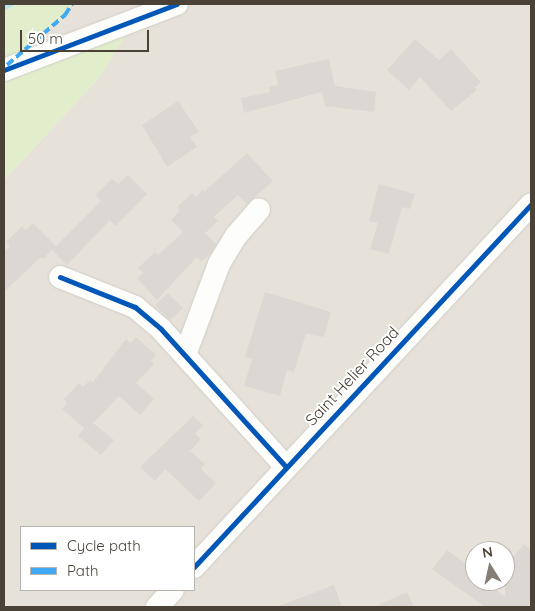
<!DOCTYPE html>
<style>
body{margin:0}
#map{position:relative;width:535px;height:611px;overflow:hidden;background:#f3f0ec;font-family:Quicksand,sans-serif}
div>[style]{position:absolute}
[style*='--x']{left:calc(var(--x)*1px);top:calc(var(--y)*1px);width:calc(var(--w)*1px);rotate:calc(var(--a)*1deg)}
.residential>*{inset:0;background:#e7e2d9}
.green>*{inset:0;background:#e2eecb}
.stream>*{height:5px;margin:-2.5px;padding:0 2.5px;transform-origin:2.5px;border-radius:2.5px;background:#bae1f3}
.building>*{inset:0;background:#dbd7d3}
.roads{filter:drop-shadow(0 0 1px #d0ccc8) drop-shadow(0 0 1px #d0ccc8)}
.minor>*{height:22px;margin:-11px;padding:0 11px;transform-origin:11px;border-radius:11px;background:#fdfdfc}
.quiet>*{height:4px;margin-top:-2px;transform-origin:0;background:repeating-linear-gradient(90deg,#3fa9f5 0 8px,transparent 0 12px)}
.cycleway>*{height:5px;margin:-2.5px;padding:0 2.5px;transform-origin:2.5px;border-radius:2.5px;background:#0057b8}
span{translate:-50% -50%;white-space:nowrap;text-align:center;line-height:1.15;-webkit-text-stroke:4px #fff;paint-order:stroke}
.street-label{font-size:16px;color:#4a4137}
.frame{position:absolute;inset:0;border:5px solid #4a4137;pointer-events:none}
.legend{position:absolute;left:20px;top:526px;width:175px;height:65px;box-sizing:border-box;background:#fff;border:1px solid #b7b3af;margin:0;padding:6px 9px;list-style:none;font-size:15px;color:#4a4137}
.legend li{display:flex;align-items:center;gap:10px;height:25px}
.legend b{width:25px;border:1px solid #b7b3af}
.north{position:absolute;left:465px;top:541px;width:50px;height:50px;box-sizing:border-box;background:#fff;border:1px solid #b7b3af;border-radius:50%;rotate:350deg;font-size:14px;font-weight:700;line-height:20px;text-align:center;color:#4a4137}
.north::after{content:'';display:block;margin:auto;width:18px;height:22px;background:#857e76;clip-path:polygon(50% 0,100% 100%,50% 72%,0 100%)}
.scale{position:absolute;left:20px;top:30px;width:129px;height:22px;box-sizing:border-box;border:2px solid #4a4137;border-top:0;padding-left:6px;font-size:15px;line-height:18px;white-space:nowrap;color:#4a4137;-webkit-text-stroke:4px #fff;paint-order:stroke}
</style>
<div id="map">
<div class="residential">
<div style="clip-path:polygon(evenodd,72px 4px,531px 4px,531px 607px,4px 607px,4px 180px,99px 78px,4px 67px,65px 15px,72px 4px,21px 527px,194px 527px,194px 590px,21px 590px,21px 527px,72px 4px,475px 551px,505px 551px,505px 581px,475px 581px,475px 551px)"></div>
</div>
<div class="green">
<div style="clip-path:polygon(4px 4px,72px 4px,65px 15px,4px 67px)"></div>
<div style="clip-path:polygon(134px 22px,99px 78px,4px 180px,4px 70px)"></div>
</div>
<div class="stream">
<div style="--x:4;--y:7;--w:7;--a:-27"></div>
</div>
<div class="building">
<div style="clip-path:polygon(415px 39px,439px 60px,451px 49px,481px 82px,475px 88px,477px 90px,451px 111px,420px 77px,409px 90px,387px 70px)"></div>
<div style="clip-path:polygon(329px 59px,335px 86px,376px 92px,374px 112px,325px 106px,322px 92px,244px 113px,241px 98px,270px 92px,269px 87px,278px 85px,275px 71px)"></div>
<div style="clip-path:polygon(178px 101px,199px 132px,190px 137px,197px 147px,167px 167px,142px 125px)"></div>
<div style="clip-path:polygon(247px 153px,273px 181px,247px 204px,238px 195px,214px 217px,218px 221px,205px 233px,216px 244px,211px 253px,201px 262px,197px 257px,157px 300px,137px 278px,143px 273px,138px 268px,155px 252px,158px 255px,183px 232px,171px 220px,180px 210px,177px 207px,192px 193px,196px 197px,203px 190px,204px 192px)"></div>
<div style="clip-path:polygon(128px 175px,147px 194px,115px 226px,110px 220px,67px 265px,52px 250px,43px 259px,41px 257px,4px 292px,4px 252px,10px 246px,6px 242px,22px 226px,26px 230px,33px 223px,56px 246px,101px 201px,95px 195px,112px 179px,118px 184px)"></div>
<div style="clip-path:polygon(379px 184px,415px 194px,410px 209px,402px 207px,389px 254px,370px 249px,378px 223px,369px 221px)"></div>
<div style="clip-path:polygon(265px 292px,331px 312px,324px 337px,306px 334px,294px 372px,287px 370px,280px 396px,244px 386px,252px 359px,245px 357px)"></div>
<div style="clip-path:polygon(168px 293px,183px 308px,170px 320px,155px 305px)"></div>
<div style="clip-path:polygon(136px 337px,156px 355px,151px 361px,154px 364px,136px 383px,154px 399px,140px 415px,119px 396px,93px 423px,114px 440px,101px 455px,78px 436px,84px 428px,62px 409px,67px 403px,64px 399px,79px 383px,83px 387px,90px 380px,93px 382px,126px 339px,130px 343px)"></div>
<div style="clip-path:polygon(193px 416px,203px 425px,195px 434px,201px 439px,190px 451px,205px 464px,201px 469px,216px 483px,199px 501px,165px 469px,155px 481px,140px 467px)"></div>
<div style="clip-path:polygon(524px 544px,531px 550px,531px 607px,485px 607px,432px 569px,447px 550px,470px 567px,475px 573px,475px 581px,485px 581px,505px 597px,505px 567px)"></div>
<div style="clip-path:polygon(334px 585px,342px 607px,279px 607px,279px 606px)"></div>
<div style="clip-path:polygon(407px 592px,414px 607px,374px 607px)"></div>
</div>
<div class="roads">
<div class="minor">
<div style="--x:4;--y:70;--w:185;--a:-20.9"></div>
<div style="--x:60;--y:277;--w:81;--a:21.8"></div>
<div style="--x:135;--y:307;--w:34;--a:40"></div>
<div style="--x:161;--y:329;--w:186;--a:47.8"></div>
<div style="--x:185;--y:355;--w:97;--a:-69.5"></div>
<div style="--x:219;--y:264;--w:33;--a:-59"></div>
<div style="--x:236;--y:236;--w:35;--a:-49"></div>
<div style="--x:194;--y:567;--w:495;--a:-47.1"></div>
<div style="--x:157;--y:607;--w:23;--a:-47"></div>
</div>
</div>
<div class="quiet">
<div style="--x:7;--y:65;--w:77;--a:-40.8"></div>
<div style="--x:65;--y:15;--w:13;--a:-58"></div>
</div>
<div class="cycleway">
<div style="--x:4;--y:70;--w:185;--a:-20.9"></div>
<div style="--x:60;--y:277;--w:81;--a:21.8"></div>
<div style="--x:135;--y:307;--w:34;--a:40"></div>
<div style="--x:161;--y:329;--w:186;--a:47.8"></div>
<div style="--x:194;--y:567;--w:495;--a:-47.1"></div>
</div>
<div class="street-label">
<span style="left:352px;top:376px;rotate:-47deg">Saint Helier Road</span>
</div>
<div class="frame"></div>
<ul class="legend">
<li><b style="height:6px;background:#0057b8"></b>Cycle path</li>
<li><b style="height:6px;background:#3fa9f5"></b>Path</li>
</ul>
<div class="north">N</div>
<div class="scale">50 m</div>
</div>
